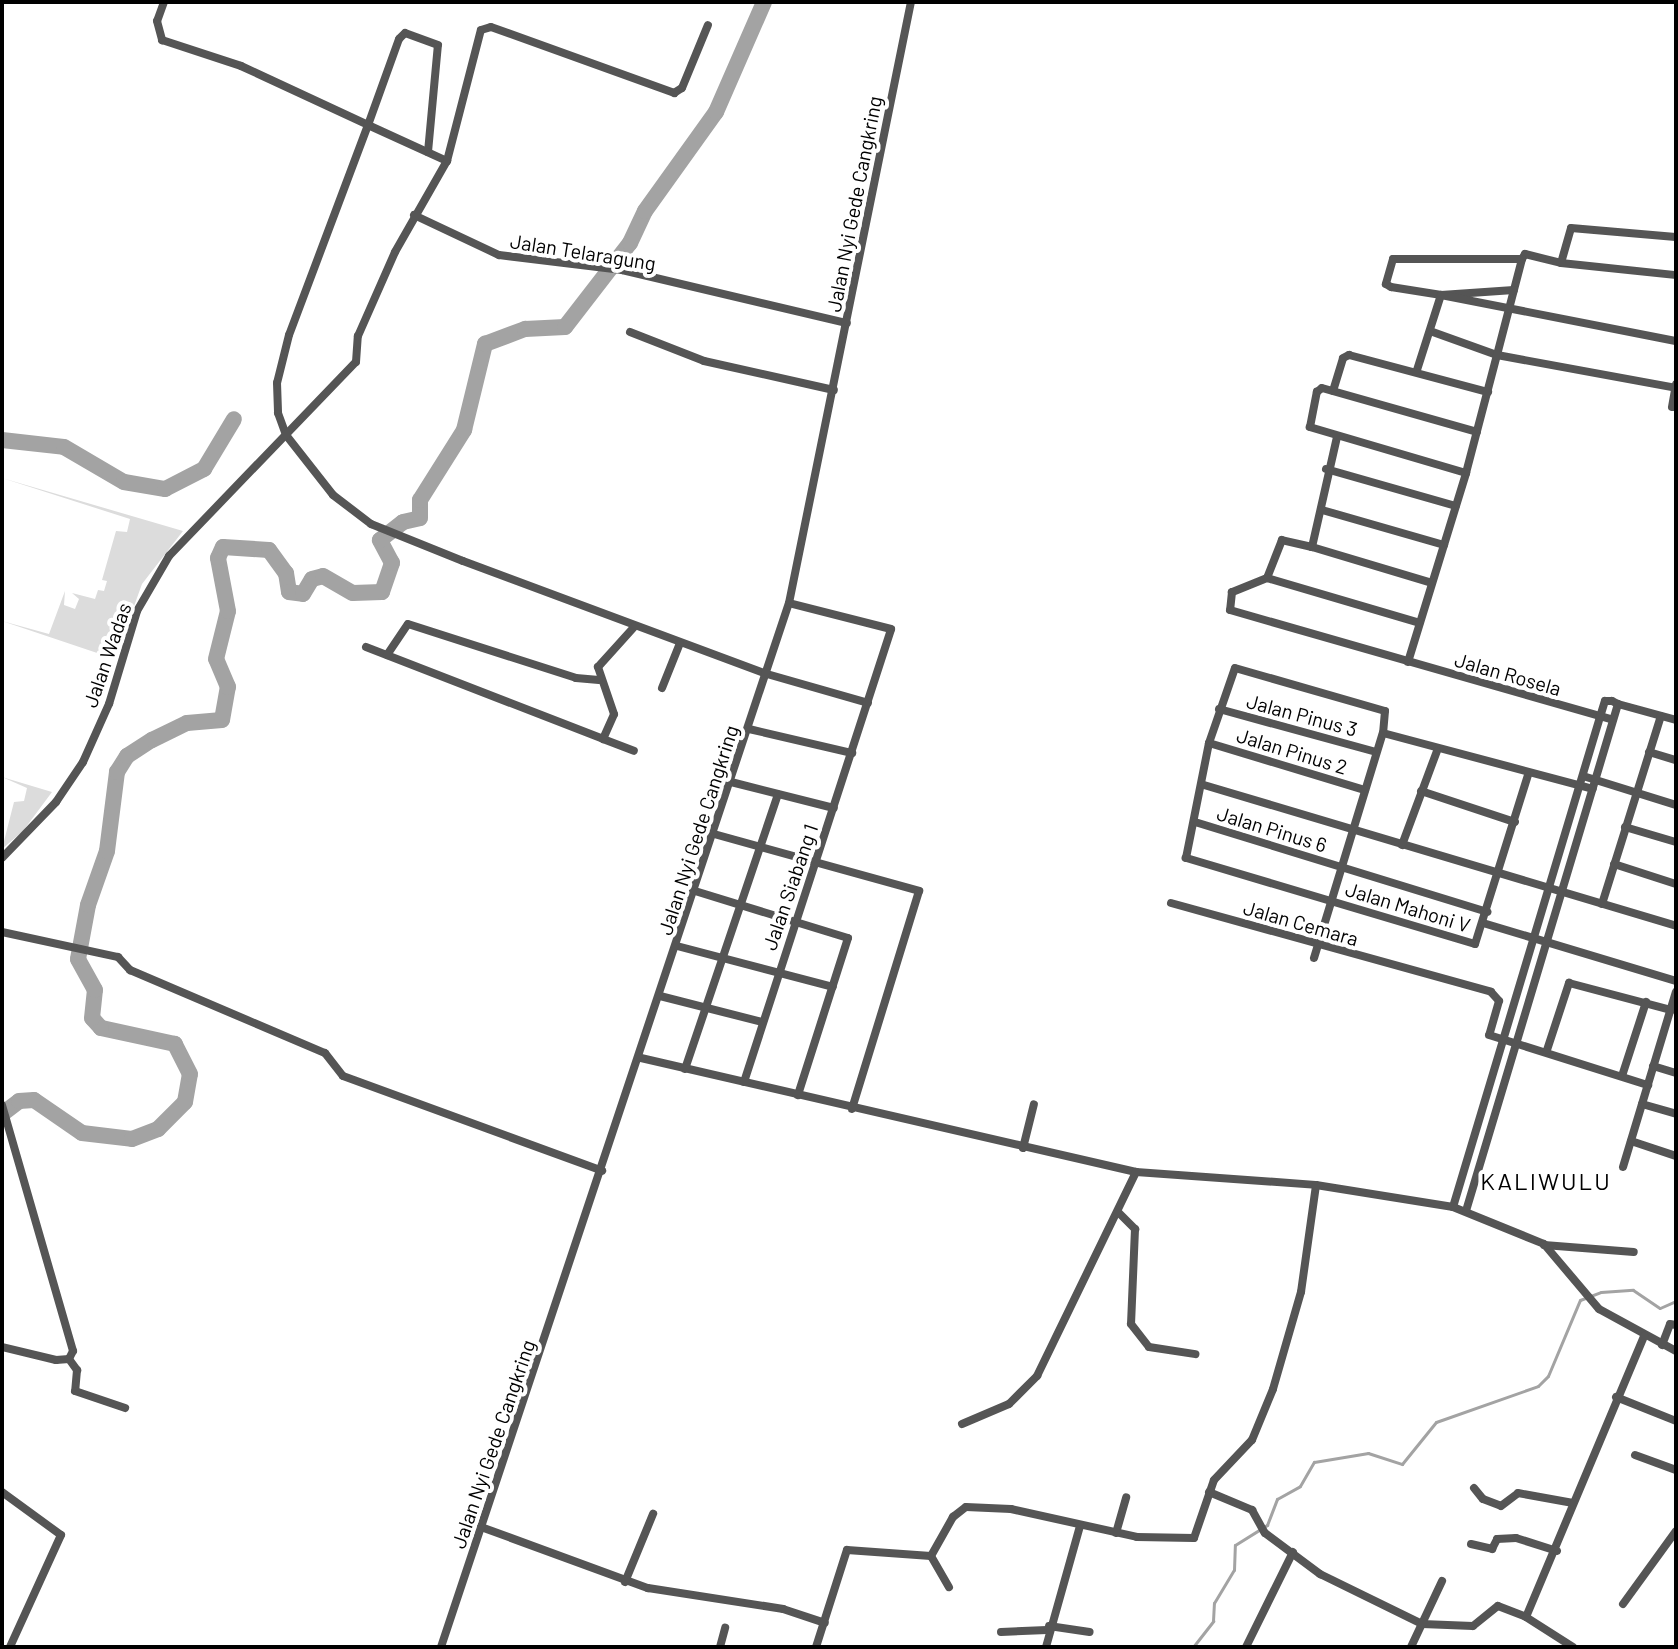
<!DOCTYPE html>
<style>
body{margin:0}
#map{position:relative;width:1678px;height:1649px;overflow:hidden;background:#fff;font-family:Barlow,sans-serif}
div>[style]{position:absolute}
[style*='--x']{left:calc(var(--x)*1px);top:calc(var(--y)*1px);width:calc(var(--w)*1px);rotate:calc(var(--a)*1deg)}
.green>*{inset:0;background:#dcdcdc}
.stream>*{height:3px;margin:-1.5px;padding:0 1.5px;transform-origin:1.5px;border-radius:1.5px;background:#a3a3a3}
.river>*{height:16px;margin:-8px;padding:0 8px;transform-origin:8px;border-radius:8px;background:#a3a3a3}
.street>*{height:8px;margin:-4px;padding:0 4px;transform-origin:4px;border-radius:4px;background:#555}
span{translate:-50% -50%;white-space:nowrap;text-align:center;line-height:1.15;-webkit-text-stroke:8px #fff;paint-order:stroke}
.street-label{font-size:20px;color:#000}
.quarter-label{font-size:24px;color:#000;letter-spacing:2px}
.frame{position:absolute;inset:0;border:4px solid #000;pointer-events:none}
</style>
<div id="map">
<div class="green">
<div style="clip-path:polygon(2px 478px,183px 531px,142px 584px,115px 659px,2px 621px,49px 634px,65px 591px,64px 605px,75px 609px,79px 599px,72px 593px,95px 599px,98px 590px,104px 591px,107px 581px,102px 580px,116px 531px,127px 532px,130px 519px)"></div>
<div style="clip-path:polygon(2px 777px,52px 792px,23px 831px,2px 849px,14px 802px,24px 801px,27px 788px)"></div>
</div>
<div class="stream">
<div style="--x:1193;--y:1647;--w:33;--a:-52"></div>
<div style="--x:1213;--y:1621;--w:18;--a:-87"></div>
<div style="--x:1214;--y:1603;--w:39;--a:-59"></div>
<div style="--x:1234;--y:1570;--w:25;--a:-88"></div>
<div style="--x:1235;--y:1545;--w:38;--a:-32"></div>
<div style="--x:1267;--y:1525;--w:28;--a:-69"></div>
<div style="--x:1277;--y:1499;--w:26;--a:-29"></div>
<div style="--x:1300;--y:1486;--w:28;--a:-60"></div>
<div style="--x:1314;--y:1462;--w:55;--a:-9.5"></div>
<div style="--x:1368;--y:1453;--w:36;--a:18"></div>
<div style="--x:1402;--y:1464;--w:54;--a:-51"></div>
<div style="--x:1436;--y:1422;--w:108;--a:-19.4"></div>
<div style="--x:1538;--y:1386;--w:14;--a:-45"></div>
<div style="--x:1548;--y:1376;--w:82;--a:-67.2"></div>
<div style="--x:1580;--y:1300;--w:22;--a:-21"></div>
<div style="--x:1601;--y:1292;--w:32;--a:-4"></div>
<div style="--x:1633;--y:1290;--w:32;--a:34"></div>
<div style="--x:1660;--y:1308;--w:17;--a:-24"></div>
</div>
<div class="river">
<div style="--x:2;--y:440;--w:62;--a:6.4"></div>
<div style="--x:64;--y:447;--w:69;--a:30.3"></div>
<div style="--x:124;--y:482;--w:42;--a:9.7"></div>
<div style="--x:165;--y:489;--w:44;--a:-27.1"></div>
<div style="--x:204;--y:469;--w:58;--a:-59"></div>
<div style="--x:2;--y:1114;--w:21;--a:-37"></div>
<div style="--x:19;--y:1101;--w:15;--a:-4"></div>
<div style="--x:34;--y:1100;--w:58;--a:34.5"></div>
<div style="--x:82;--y:1133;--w:50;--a:6.8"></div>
<div style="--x:132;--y:1139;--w:28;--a:-21"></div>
<div style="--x:158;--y:1129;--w:38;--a:-45"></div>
<div style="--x:185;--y:1102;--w:28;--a:-80"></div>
<div style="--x:190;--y:1074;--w:34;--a:-117"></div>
<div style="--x:175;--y:1044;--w:76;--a:-167.8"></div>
<div style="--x:101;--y:1028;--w:13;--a:-132"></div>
<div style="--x:92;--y:1018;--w:28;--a:-84"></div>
<div style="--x:95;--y:990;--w:35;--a:-119"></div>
<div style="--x:78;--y:959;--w:55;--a:-79.5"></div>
<div style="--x:88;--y:905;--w:57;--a:-70.6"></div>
<div style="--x:107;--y:851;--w:80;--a:-82.8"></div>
<div style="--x:117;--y:772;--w:19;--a:-58"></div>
<div style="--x:127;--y:756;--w:30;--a:-33"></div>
<div style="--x:152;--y:740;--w:39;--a:-26"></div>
<div style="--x:187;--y:723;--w:35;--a:-5"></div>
<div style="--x:222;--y:720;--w:34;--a:-80"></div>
<div style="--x:228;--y:687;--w:30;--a:-113"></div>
<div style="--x:216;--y:659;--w:49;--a:-76"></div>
<div style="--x:228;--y:611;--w:54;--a:-100.7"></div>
<div style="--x:218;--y:558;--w:12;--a:-66"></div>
<div style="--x:223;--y:547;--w:46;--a:3.7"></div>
<div style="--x:269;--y:550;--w:29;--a:54"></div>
<div style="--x:286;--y:573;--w:19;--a:81"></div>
<div style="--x:289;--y:592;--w:14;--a:8"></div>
<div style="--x:303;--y:594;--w:17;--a:-59"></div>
<div style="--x:312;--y:579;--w:11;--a:-15"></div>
<div style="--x:323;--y:576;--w:34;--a:30"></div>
<div style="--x:353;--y:593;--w:29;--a:-2"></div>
<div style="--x:382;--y:592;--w:31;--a:-71"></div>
<div style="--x:392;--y:563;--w:26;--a:-118"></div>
<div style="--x:380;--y:540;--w:29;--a:-38"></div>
<div style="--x:403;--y:522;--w:17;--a:-13"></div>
<div style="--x:420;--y:518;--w:18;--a:-90"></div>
<div style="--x:420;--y:500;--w:83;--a:-57.8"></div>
<div style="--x:464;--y:430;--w:89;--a:-76.3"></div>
<div style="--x:485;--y:344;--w:43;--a:-20.6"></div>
<div style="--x:525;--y:329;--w:40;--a:-2.9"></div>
<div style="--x:565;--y:327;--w:106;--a:-52.3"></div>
<div style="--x:630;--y:243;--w:35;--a:-65"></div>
<div style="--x:645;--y:211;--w:122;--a:-54.4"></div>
<div style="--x:716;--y:112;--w:120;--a:-66.4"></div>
</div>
<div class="street">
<div style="--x:164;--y:2;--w:20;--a:110"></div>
<div style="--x:157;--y:21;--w:20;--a:75"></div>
<div style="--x:162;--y:40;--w:83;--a:18.2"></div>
<div style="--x:241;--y:66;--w:140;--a:24.9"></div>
<div style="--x:368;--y:125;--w:224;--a:110.6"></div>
<div style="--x:289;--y:335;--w:49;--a:104"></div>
<div style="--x:277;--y:383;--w:30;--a:88"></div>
<div style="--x:278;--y:413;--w:23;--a:70"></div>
<div style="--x:286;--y:435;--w:76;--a:51.9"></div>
<div style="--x:333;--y:495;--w:48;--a:37.3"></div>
<div style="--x:371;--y:524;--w:99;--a:21.9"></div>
<div style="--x:463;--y:561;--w:324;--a:20.4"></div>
<div style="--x:767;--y:674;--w:105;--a:16"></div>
<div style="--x:428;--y:152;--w:107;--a:-84.7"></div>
<div style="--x:438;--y:45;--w:35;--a:-160"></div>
<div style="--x:405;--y:33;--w:8;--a:135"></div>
<div style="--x:399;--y:39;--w:91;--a:109.8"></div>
<div style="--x:368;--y:125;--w:87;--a:24.5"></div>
<div style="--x:414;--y:215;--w:94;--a:25.2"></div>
<div style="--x:499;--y:255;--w:124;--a:7"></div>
<div style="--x:622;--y:270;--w:231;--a:13.3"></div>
<div style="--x:1522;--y:259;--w:6;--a:-59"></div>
<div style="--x:1525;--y:254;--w:37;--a:14"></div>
<div style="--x:1561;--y:263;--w:116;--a:6"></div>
<div style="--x:1561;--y:263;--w:36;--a:-74"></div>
<div style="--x:1571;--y:228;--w:105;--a:4.9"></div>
<div style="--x:1430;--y:331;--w:71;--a:19.7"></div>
<div style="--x:1497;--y:355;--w:99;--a:-75.4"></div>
<div style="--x:1522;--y:259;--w:129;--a:180"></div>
<div style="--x:1393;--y:259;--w:26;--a:106"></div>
<div style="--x:1386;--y:284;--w:6;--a:31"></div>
<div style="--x:1391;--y:287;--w:51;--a:9.1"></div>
<div style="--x:1441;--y:295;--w:73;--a:-3.9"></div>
<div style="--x:630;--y:332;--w:79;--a:21.4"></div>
<div style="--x:704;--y:361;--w:133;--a:12.6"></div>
<div style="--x:1417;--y:370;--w:79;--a:-72.3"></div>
<div style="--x:1441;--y:295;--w:239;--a:11.1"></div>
<div style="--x:1333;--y:391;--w:34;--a:-73"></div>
<div style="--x:1343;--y:358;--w:7;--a:-27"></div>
<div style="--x:1349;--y:355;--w:144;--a:14.9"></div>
<div style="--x:1672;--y:407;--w:23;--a:-80"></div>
<div style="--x:1337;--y:437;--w:113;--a:102.8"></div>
<div style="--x:1312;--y:547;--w:31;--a:-167"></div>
<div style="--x:1282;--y:540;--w:41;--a:111.5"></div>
<div style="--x:1267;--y:578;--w:38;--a:158"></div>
<div style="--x:1232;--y:592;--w:18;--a:96"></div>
<div style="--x:1230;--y:610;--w:398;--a:16"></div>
<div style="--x:1326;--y:469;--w:135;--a:15.9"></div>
<div style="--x:1466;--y:473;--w:122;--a:-75.3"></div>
<div style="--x:1497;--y:355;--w:182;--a:10.4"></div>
<div style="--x:1322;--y:510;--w:127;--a:16"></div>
<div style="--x:1312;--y:547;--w:125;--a:16.7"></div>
<div style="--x:1267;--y:578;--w:159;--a:16.4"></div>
<div style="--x:366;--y:647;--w:254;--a:21.2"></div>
<div style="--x:603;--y:739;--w:27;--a:-66"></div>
<div style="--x:614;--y:714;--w:50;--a:-108.8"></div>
<div style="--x:598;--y:667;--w:55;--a:-47.9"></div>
<div style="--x:387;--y:655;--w:37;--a:-56"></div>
<div style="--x:408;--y:624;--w:176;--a:17.8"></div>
<div style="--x:576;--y:678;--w:23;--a:5"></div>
<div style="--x:1408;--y:662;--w:198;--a:-72.9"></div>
<div style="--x:1466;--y:473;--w:163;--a:-163.6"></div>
<div style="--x:1310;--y:427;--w:36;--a:-79"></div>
<div style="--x:1317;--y:392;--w:6;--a:-39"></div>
<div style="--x:1322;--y:388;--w:161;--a:15.8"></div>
<div style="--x:662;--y:688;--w:48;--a:-68.2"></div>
<div style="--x:1618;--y:704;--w:60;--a:15.4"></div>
<div style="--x:1219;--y:709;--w:163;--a:15.3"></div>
<div style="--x:749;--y:729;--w:106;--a:13.1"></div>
<div style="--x:603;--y:739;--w:33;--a:21"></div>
<div style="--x:1209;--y:743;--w:163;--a:16.8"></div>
<div style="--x:1649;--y:752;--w:28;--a:17"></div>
<div style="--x:1528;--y:775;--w:177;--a:107.4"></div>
<div style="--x:1475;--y:944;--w:302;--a:-163.4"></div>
<div style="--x:1186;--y:858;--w:117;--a:-78.7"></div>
<div style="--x:1209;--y:743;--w:79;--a:-70.9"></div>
<div style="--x:1235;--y:668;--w:156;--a:16"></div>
<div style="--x:1385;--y:711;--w:22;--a:95"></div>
<div style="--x:1383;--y:733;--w:217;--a:14.9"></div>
<div style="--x:1583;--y:776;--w:97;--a:17.3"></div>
<div style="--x:731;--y:782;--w:106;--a:14.2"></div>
<div style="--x:1204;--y:785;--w:493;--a:16.6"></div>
<div style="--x:1421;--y:791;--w:99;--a:18.3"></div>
<div style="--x:1195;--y:822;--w:306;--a:17.1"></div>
<div style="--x:1625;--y:827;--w:53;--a:16.4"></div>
<div style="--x:714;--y:834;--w:213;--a:15.5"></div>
<div style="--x:919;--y:891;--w:228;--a:107.1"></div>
<div style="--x:1402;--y:845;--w:100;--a:-69.6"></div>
<div style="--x:2;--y:858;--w:78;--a:-46"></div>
<div style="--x:56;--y:802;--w:48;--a:-56"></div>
<div style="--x:83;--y:762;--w:64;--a:-65.9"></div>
<div style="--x:109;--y:704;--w:97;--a:-73.2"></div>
<div style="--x:137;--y:611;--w:64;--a:-59.8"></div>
<div style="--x:169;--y:556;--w:269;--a:-46.1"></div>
<div style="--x:356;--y:362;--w:26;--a:-86"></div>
<div style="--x:358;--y:336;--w:92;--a:-66.2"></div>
<div style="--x:395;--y:252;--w:105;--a:-60.3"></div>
<div style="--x:447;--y:161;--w:135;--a:-75.5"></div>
<div style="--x:481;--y:30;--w:10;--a:-17"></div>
<div style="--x:491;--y:27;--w:195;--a:19.8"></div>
<div style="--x:674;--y:93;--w:9;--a:-32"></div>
<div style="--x:682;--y:88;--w:68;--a:-67.6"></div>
<div style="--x:1614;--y:864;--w:65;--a:17.9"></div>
<div style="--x:695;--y:891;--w:160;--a:17.1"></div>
<div style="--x:848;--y:938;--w:165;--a:107.7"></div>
<div style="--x:1171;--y:903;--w:332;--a:15.5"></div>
<div style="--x:1491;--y:992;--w:12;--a:48"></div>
<div style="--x:1499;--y:1001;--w:35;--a:106"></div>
<div style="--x:1489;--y:1035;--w:167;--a:17.5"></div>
<div style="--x:1602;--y:904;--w:197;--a:-72.6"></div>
<div style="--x:1483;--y:923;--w:202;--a:16.7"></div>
<div style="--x:2;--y:932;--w:119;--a:12.2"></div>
<div style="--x:118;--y:957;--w:18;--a:47"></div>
<div style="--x:130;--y:970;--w:212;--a:23.1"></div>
<div style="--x:325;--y:1053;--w:29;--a:52"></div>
<div style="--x:343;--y:1076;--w:276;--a:20.1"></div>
<div style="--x:677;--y:946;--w:161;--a:14.7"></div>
<div style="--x:1314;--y:958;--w:235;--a:-73"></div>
<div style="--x:660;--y:996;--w:105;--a:14.3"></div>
<div style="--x:1547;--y:1050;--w:71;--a:-71.8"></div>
<div style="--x:1569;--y:983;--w:106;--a:14.8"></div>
<div style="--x:641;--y:1058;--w:508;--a:12.97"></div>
<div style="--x:1136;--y:1172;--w:180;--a:4.1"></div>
<div style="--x:1316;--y:1185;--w:139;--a:9.1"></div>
<div style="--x:1453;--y:1207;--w:98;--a:22.1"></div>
<div style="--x:1544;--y:1244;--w:85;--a:49.8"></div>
<div style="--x:1599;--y:1309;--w:88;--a:28.6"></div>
<div style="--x:1653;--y:1066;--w:24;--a:17"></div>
<div style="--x:685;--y:1069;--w:290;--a:-71.3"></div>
<div style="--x:1622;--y:1076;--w:78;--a:-72"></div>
<div style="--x:744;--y:1082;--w:476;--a:-72"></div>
<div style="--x:891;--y:629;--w:105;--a:-165.7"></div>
<div style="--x:1642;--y:1104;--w:35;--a:16"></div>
<div style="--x:2;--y:1105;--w:256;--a:73.9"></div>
<div style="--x:73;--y:1351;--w:9;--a:117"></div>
<div style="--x:69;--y:1359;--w:13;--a:176"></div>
<div style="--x:56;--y:1360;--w:56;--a:-166.5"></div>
<div style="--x:1631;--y:1141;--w:47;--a:18.4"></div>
<div style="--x:1023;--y:1148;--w:45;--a:-76"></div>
<div style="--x:1623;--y:1167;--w:183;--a:-73.2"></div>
<div style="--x:1453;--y:1207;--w:512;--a:-73.3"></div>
<div style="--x:1600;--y:717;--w:17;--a:-73"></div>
<div style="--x:1605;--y:701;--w:7;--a:0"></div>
<div style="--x:1612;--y:701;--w:7;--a:27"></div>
<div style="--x:1618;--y:704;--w:529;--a:106.69"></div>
<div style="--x:1119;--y:1213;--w:23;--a:45"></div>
<div style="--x:1135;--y:1229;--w:95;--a:92.4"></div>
<div style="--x:1131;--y:1324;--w:29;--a:52"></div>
<div style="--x:1149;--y:1347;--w:47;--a:8.7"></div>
<div style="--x:1544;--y:1245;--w:90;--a:4.4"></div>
<div style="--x:1662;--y:1345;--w:22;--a:-69"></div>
<div style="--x:1670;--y:1324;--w:6;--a:9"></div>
<div style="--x:69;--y:1359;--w:14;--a:54"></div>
<div style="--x:77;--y:1370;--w:21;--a:95"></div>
<div style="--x:75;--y:1391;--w:53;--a:18.8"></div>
<div style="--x:1616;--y:1397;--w:65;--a:21.8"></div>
<div style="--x:962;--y:1424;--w:51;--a:-23.1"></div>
<div style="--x:1009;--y:1404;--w:40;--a:-45"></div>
<div style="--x:1037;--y:1376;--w:227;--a:-64.1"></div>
<div style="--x:1635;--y:1455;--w:44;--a:20.1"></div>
<div style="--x:1474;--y:1488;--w:14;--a:51"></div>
<div style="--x:1483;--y:1499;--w:19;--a:21"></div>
<div style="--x:1501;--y:1506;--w:21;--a:-37"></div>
<div style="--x:1518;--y:1493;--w:56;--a:10.3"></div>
<div style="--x:2;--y:1492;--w:73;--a:36.1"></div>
<div style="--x:61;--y:1535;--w:123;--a:114.5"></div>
<div style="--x:1209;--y:1492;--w:47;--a:22.7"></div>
<div style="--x:1252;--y:1510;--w:26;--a:61"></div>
<div style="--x:1265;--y:1533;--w:69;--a:36.7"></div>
<div style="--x:1320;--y:1574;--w:114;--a:26.1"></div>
<div style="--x:1422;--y:1624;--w:51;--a:2.2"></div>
<div style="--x:1473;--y:1626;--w:32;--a:-39"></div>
<div style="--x:1498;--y:1606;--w:30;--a:21"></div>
<div style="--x:1526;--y:1617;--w:305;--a:-67.2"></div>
<div style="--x:481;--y:1527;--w:178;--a:20.1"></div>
<div style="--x:648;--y:1588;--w:137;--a:8.8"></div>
<div style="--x:783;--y:1609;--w:44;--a:18.4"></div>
<div style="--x:1116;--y:1533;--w:37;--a:-74"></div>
<div style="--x:1471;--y:1544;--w:22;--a:13"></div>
<div style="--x:1492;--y:1549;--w:11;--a:-63"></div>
<div style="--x:1497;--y:1539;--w:19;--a:-3"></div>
<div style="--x:1516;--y:1538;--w:43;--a:17.6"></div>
<div style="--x:931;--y:1556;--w:36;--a:60"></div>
<div style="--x:625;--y:1582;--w:74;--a:-67.6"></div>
<div style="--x:1623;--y:1604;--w:90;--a:-54"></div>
<div style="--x:1526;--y:1617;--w:56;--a:32.6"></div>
<div style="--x:1049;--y:1626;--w:41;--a:8.3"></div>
<div style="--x:1001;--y:1632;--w:46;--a:-2.5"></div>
<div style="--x:441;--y:1647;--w:1100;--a:-71.57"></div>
<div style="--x:789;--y:603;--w:613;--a:-78.53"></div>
<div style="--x:720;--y:1647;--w:20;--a:-75"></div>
<div style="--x:816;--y:1647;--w:102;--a:-72.3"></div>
<div style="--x:847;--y:1550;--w:84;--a:4.1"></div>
<div style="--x:931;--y:1556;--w:45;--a:-60.6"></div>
<div style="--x:953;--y:1517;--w:16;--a:-38"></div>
<div style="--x:966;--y:1507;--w:45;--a:2.5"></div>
<div style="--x:1011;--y:1509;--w:129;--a:12.5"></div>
<div style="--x:1137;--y:1537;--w:57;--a:1"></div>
<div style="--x:1194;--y:1538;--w:61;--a:-71"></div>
<div style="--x:1214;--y:1480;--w:55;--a:-46.5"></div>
<div style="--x:1252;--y:1440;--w:55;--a:-67.6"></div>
<div style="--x:1273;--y:1389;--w:101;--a:-73.9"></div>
<div style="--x:1301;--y:1292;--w:108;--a:-82"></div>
<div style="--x:1046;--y:1647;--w:126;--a:-74.3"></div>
<div style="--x:1246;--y:1647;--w:106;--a:-63.7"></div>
<div style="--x:1411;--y:1647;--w:73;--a:-64.8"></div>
</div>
<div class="street-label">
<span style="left:854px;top:204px;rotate:-79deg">Jalan Nyi Gede Cangkring</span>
<span style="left:583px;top:252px;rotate:9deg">Jalan Telaragung</span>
<span style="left:107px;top:655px;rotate:-71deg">Jalan Wadas</span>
<span style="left:1508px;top:674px;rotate:16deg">Jalan Rosela</span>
<span style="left:1302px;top:715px;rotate:15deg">Jalan Pinus 3</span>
<span style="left:1292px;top:751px;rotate:17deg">Jalan Pinus 2</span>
<span style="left:1272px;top:829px;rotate:17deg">Jalan Pinus 6</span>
<span style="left:698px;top:830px;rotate:-72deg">Jalan Nyi Gede Cangkring</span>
<span style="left:790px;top:887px;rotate:-71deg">Jalan Siabang 1</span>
<span style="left:1408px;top:907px;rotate:17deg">Jalan Mahoni V</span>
<span style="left:1301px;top:923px;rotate:16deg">Jalan Cemara</span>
<span style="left:493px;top:1444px;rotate:-71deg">Jalan Nyi Gede Cangkring</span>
</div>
<div class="quarter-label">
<span style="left:1546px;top:1181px">KALIWULU</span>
</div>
<div class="frame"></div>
</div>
